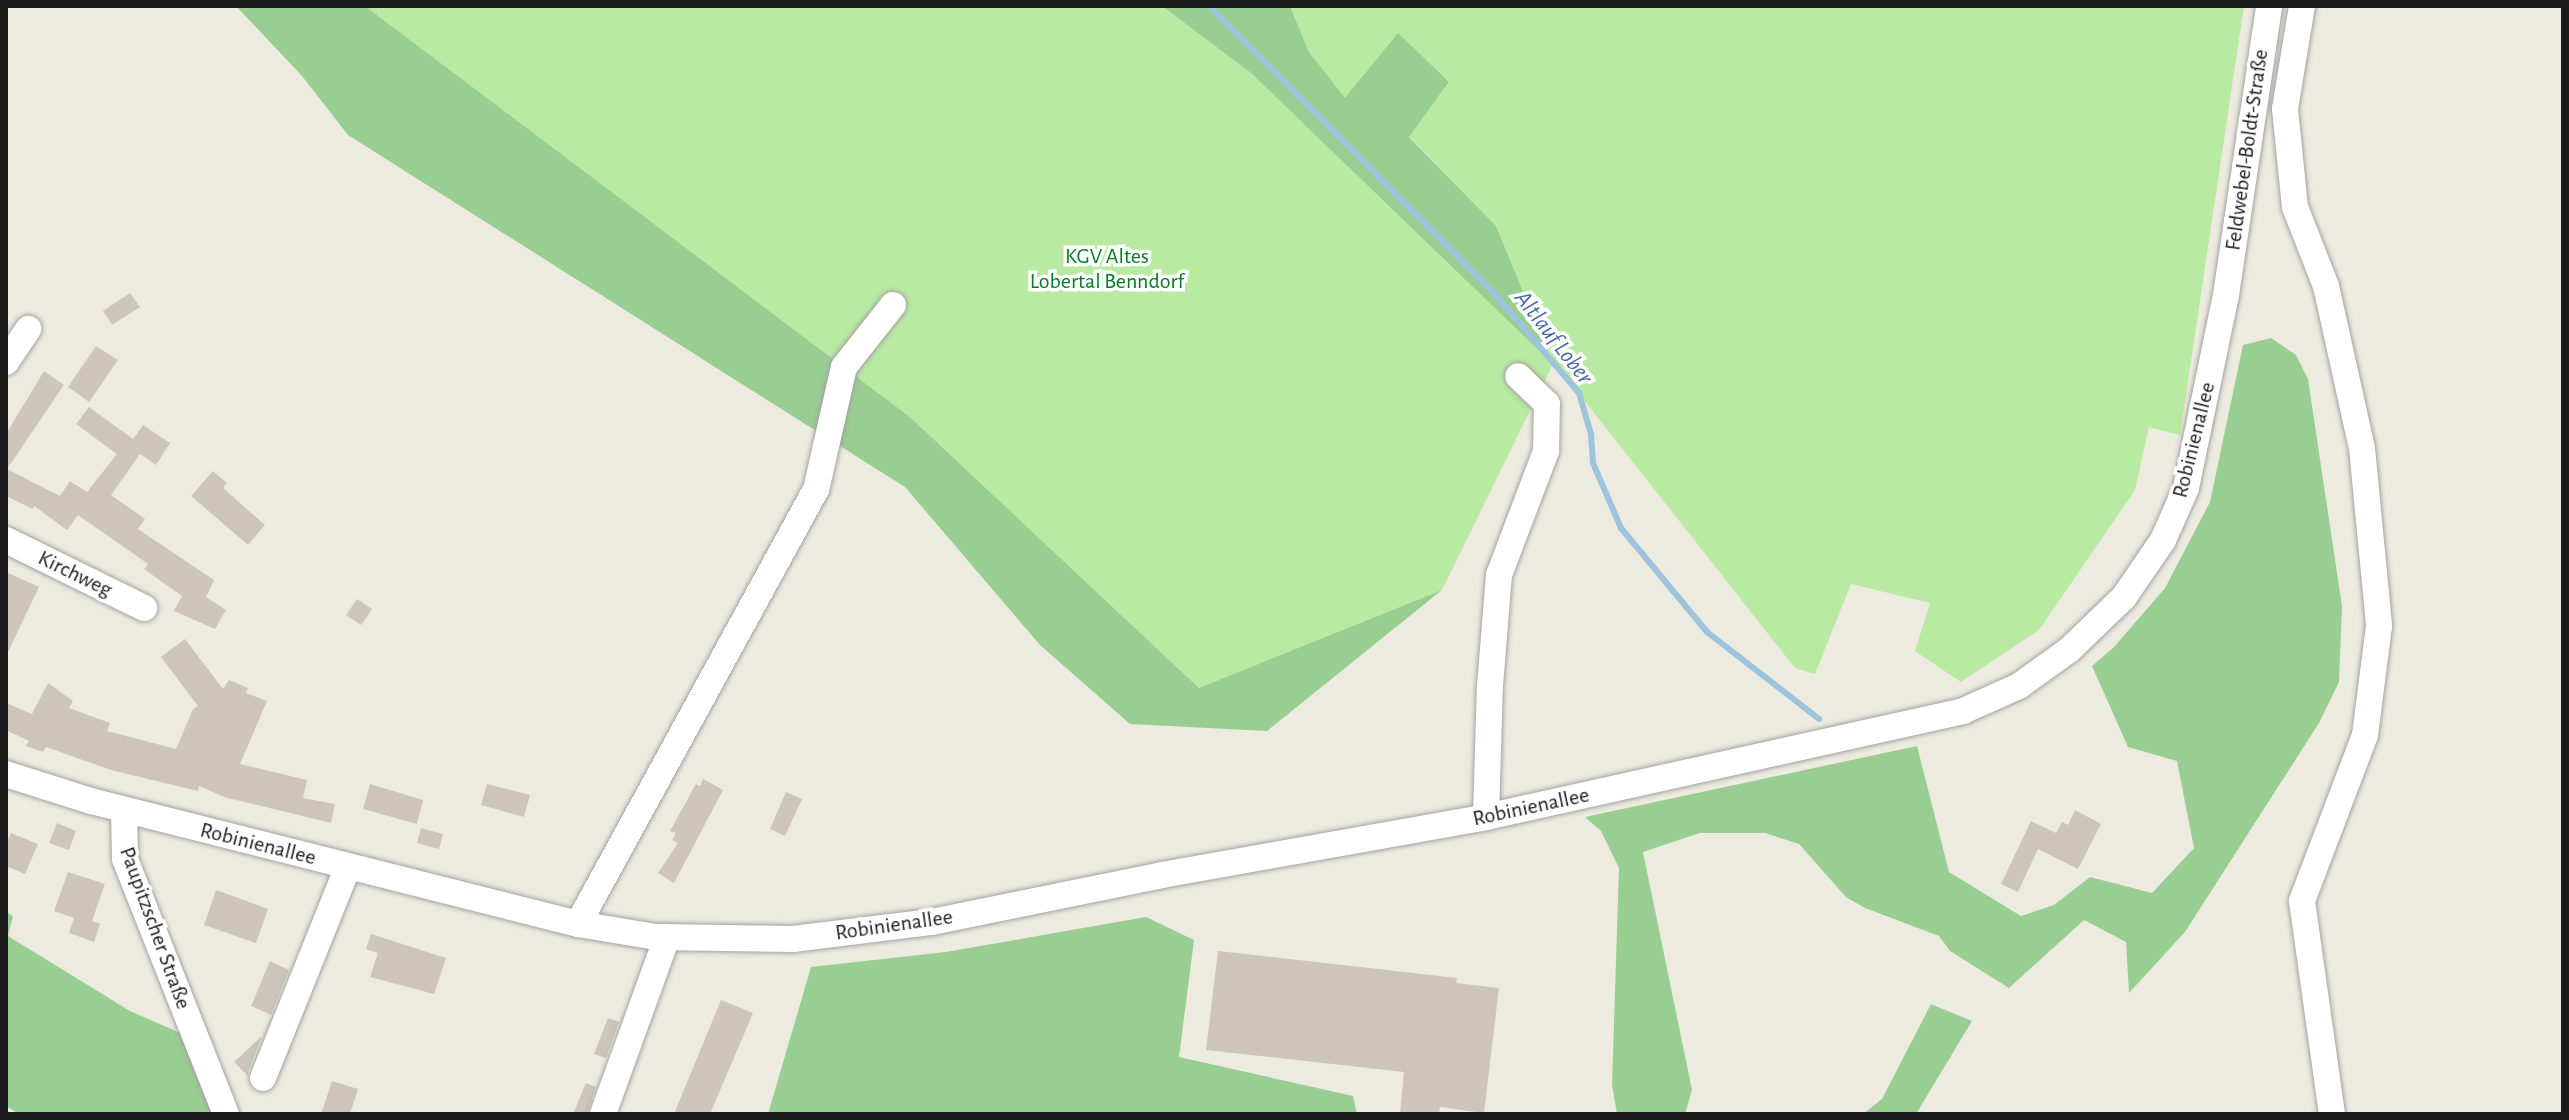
<!DOCTYPE html>
<meta charset="utf-8">
<style>
body{margin:0}
#map{position:relative;width:2569px;height:1120px;overflow:hidden;background:#edebdf;font-family:"Alegreya Sans",sans-serif}
div>[style]{position:absolute}
[style*='--x']{left:calc(var(--x)*1px);top:calc(var(--y)*1px);width:calc(var(--w)*1px);rotate:calc(var(--a)*1deg)}
.grass>*{inset:0;background:#b8eaa2}
.forest>*{inset:0;background:#99ce92}
.stream>*{height:6px;margin:-3px;padding:0 3px;transform-origin:3px;border-radius:3px;background:#9dc3dd}
.building>*{inset:0;background:#cdc5b9}
.roads{filter:drop-shadow(0 0 2px #a2a2a2) drop-shadow(0 0 2px #a2a2a2)}
.minor>*{height:26px;margin:-13px;padding:0 13px;transform-origin:13px;border-radius:13px;background:#fff}
span{translate:-50% -50%;white-space:nowrap;text-align:center;line-height:1.15;-webkit-text-stroke:7px #fff;paint-order:stroke}
.street-label{font-size:22px;color:#1b1b1b}
.park-label{font-size:22px;color:#077a26}
.water-label{font-size:24px;color:#4566ac;font-style:italic}
.frame{position:absolute;inset:0;border:8px solid #1b1b1b;pointer-events:none}
</style>
<div id="map">
<div class="grass">
<div style="clip-path:polygon(365px 6px,1162px 6px,1251px 73px,1552px 359px,1496px 226px,1409px 136px,1449px 83px,1345px 99px,1309px 52px,1290px 6px,2244px 6px,2180px 435px,2149px 427px,2135px 490px,2039px 630px,1961px 682px,1915px 651px,1930px 603px,1851px 584px,1815px 674px,1795px 668px,1554px 362px,1442px 590px,1199px 688px,910px 417px)"></div>
</div>
<div class="forest">
<div style="clip-path:polygon(236px 6px,365px 6px,910px 417px,1199px 688px,1442px 590px,1267px 731px,1130px 724px,1040px 645px,905px 487px,348px 135px,302px 76px)"></div>
<div style="clip-path:polygon(1162px 6px,1290px 6px,1309px 52px,1345px 98px,1398px 33px,1449px 82px,1409px 137px,1496px 226px,1554px 365px,1251px 73px)"></div>
<div style="clip-path:polygon(2271px 338px,2296px 355px,2308px 379px,2342px 606px,2339px 682px,2319px 723px,2185px 932px,2129px 993px,2126px 942px,2084px 920px,2009px 988px,1950px 951px,1939px 936px,1865px 908px,1846px 897px,1799px 844px,1765px 833px,1700px 833px,1643px 852px,1692px 1090px,1685px 1114px,1617px 1114px,1612px 1085px,1619px 868px,1601px 831px,1585px 817px,1917px 746px,1949px 872px,2021px 916px,2054px 905px,2090px 877px,2152px 893px,2194px 848px,2177px 761px,2128px 747px,2092px 666px,2114px 647px,2165px 588px,2210px 502px,2243px 345px)"></div>
<div style="clip-path:polygon(6px 912px,13px 916px,8px 936px,130px 1011px,185px 1035px,217px 1114px,19px 1114px,6px 1106px)"></div>
<div style="clip-path:polygon(1146px 917px,1194px 940px,1179px 1057px,1353px 1096px,1357px 1114px,768px 1114px,811px 967px,946px 952px)"></div>
<div style="clip-path:polygon(1931px 1004px,1972px 1021px,1916px 1114px,1863px 1114px,1882px 1099px)"></div>
</div>
<div class="stream">
<div style="--x:1209;--y:6;--w:403;--a:45.2"></div>
<div style="--x:1493;--y:292;--w:133;--a:49.6"></div>
<div style="--x:1579;--y:393;--w:43;--a:73.7"></div>
<div style="--x:1591;--y:434;--w:29;--a:86"></div>
<div style="--x:1593;--y:463;--w:71;--a:66.7"></div>
<div style="--x:1621;--y:528;--w:135;--a:50.4"></div>
<div style="--x:1707;--y:632;--w:142;--a:37.8"></div>
</div>
<div class="building">
<div style="clip-path:polygon(130px 293px,140px 307px,112px 325px,103px 311px)"></div>
<div style="clip-path:polygon(96px 346px,118px 360px,89px 402px,68px 387px)"></div>
<div style="clip-path:polygon(44px 371px,64px 385px,7px 469px,60px 496px,70px 481px,87px 492px,117px 454px,76px 424px,89px 407px,133px 439px,143px 425px,170px 443px,156px 465px,140px 454px,111px 495px,145px 519px,138px 529px,214px 580px,206px 597px,226px 610px,215px 629px,174px 611px,182px 596px,144px 569px,148px 564px,78px 515px,67px 530px,34px 506px,33px 509px,6px 496px,6px 434px)"></div>
<div style="clip-path:polygon(213px 471px,227px 483px,223px 488px,265px 525px,248px 545px,191px 496px)"></div>
<div style="clip-path:polygon(6px 572px,39px 587px,6px 656px)"></div>
<div style="clip-path:polygon(357px 599px,372px 609px,361px 625px,346px 615px)"></div>
<div style="clip-path:polygon(185px 639px,223px 689px,229px 680px,248px 688px,246px 693px,267px 701px,240px 764px,307px 780px,303px 798px,335px 804px,331px 823px,224px 797px,199px 786px,198px 791px,111px 770px,46px 747px,43px 752px,26px 746px,29px 741px,6px 730px,6px 703px,32px 714px,48px 683px,73px 701px,69px 708px,110px 723px,107px 731px,176px 749px,193px 709px,198px 706px,161px 657px)"></div>
<div style="clip-path:polygon(703px 779px,723px 790px,674px 883px,658px 873px,678px 843px,672px 840px,676px 833px,670px 831px,696px 784px,700px 786px)"></div>
<div style="clip-path:polygon(370px 784px,423px 800px,417px 824px,363px 809px)"></div>
<div style="clip-path:polygon(487px 784px,530px 795px,524px 817px,481px 805px)"></div>
<div style="clip-path:polygon(786px 792px,802px 799px,785px 836px,770px 829px)"></div>
<div style="clip-path:polygon(2075px 810px,2101px 824px,2078px 869px,2038px 849px,2018px 892px,2001px 884px,2031px 821px,2056px 833px,2062px 822px,2068px 825px)"></div>
<div style="clip-path:polygon(57px 823px,76px 831px,69px 850px,49px 843px)"></div>
<div style="clip-path:polygon(421px 828px,443px 834px,439px 849px,417px 843px)"></div>
<div style="clip-path:polygon(11px 833px,38px 844px,25px 874px,6px 866px,6px 845px)"></div>
<div style="clip-path:polygon(68px 872px,105px 884px,92px 921px,100px 924px,94px 942px,69px 933px,74px 918px,54px 911px)"></div>
<div style="clip-path:polygon(216px 890px,268px 909px,256px 943px,204px 925px)"></div>
<div style="clip-path:polygon(371px 934px,446px 958px,434px 994px,370px 977px,378px 953px,366px 949px)"></div>
<div style="clip-path:polygon(1218px 951px,1457px 978px,1456px 983px,1499px 988px,1484px 1113px,1440px 1107px,1439px 1114px,1400px 1114px,1404px 1072px,1206px 1050px)"></div>
<div style="clip-path:polygon(270px 961px,289px 970px,271px 1015px,251px 1006px)"></div>
<div style="clip-path:polygon(721px 1000px,753px 1013px,710px 1114px,674px 1114px)"></div>
<div style="clip-path:polygon(608px 1018px,619px 1022px,606px 1058px,594px 1054px)"></div>
<div style="clip-path:polygon(262px 1036px,248px 1072px,248px 1076px,234px 1062px)"></div>
<div style="clip-path:polygon(332px 1081px,358px 1089px,350px 1114px,321px 1114px)"></div>
<div style="clip-path:polygon(586px 1083px,596px 1087px,587px 1114px,573px 1114px)"></div>
</div>
<div class="roads">
<div class="minor">
<div style="--x:2302;--y:6;--w:104;--a:99.4"></div>
<div style="--x:2285;--y:109;--w:99;--a:84.2"></div>
<div style="--x:2295;--y:207;--w:85;--a:68.6"></div>
<div style="--x:2326;--y:286;--w:166;--a:77.5"></div>
<div style="--x:2362;--y:448;--w:179;--a:84.5"></div>
<div style="--x:2379;--y:626;--w:110;--a:97.3"></div>
<div style="--x:2365;--y:735;--w:178;--a:110.8"></div>
<div style="--x:2302;--y:901;--w:215;--a:82"></div>
<div style="--x:6;--y:362;--w:40;--a:-56"></div>
<div style="--x:6;--y:540;--w:154;--a:26.2"></div>
<div style="--x:6;--y:774;--w:89;--a:17.6"></div>
<div style="--x:91;--y:801;--w:502;--a:14.17"></div>
<div style="--x:578;--y:924;--w:79;--a:9.5"></div>
<div style="--x:656;--y:937;--w:137;--a:0.8"></div>
<div style="--x:793;--y:939;--w:140;--a:-7"></div>
<div style="--x:932;--y:922;--w:235;--a:-11.5"></div>
<div style="--x:1162;--y:875;--w:329;--a:-10.1"></div>
<div style="--x:1486;--y:817;--w:489;--a:-12.5"></div>
<div style="--x:1963;--y:711;--w:61;--a:-24.1"></div>
<div style="--x:2019;--y:686;--w:62;--a:-35.8"></div>
<div style="--x:2069;--y:650;--w:76;--a:-43.9"></div>
<div style="--x:2124;--y:597;--w:69;--a:-55.6"></div>
<div style="--x:2163;--y:540;--w:57;--a:-66.1"></div>
<div style="--x:2186;--y:488;--w:197;--a:-78.3"></div>
<div style="--x:2226;--y:295;--w:292;--a:-81.5"></div>
<div style="--x:124;--y:810;--w:49;--a:88.8"></div>
<div style="--x:125;--y:859;--w:274;--a:68.4"></div>
<div style="--x:1486;--y:817;--w:131;--a:-88.3"></div>
<div style="--x:1490;--y:686;--w:111;--a:-85.4"></div>
<div style="--x:1499;--y:575;--w:133;--a:-69.2"></div>
<div style="--x:1546;--y:451;--w:47;--a:-88.8"></div>
<div style="--x:1547;--y:404;--w:40;--a:-136"></div>
<div style="--x:578;--y:924;--w:495;--a:-61.3"></div>
<div style="--x:816;--y:490;--w:126;--a:-77.2"></div>
<div style="--x:844;--y:367;--w:79;--a:-51.7"></div>
<div style="--x:263;--y:1078;--w:227;--a:-68.1"></div>
<div style="--x:603;--y:1114;--w:188;--a:-70.1"></div>
</div>
</div>
<div class="street-label">
<span style="left:2247px;top:150px;rotate:-82deg">Feldwebel-Boldt-Straße</span>
<span style="left:2194px;top:440px;rotate:-76deg">Robinienallee</span>
<span style="left:75px;top:574px;rotate:26deg">Kirchweg</span>
<span style="left:1531px;top:807px;rotate:-12deg">Robinienallee</span>
<span style="left:258px;top:844px;rotate:14deg">Robinienallee</span>
<span style="left:894px;top:925px;rotate:-8deg">Robinienallee</span>
<span style="left:155px;top:928px;rotate:70deg">Paupitzscher Straße</span>
</div>
<div class="park-label">
<span style="left:1107px;top:269px">KGV Altes<br>Lobertal Benndorf</span>
</div>
<div class="water-label">
<span style="left:1553px;top:338px;rotate:52deg">Altlauf Lober</span>
</div>
<div class="frame"></div>
</div>
